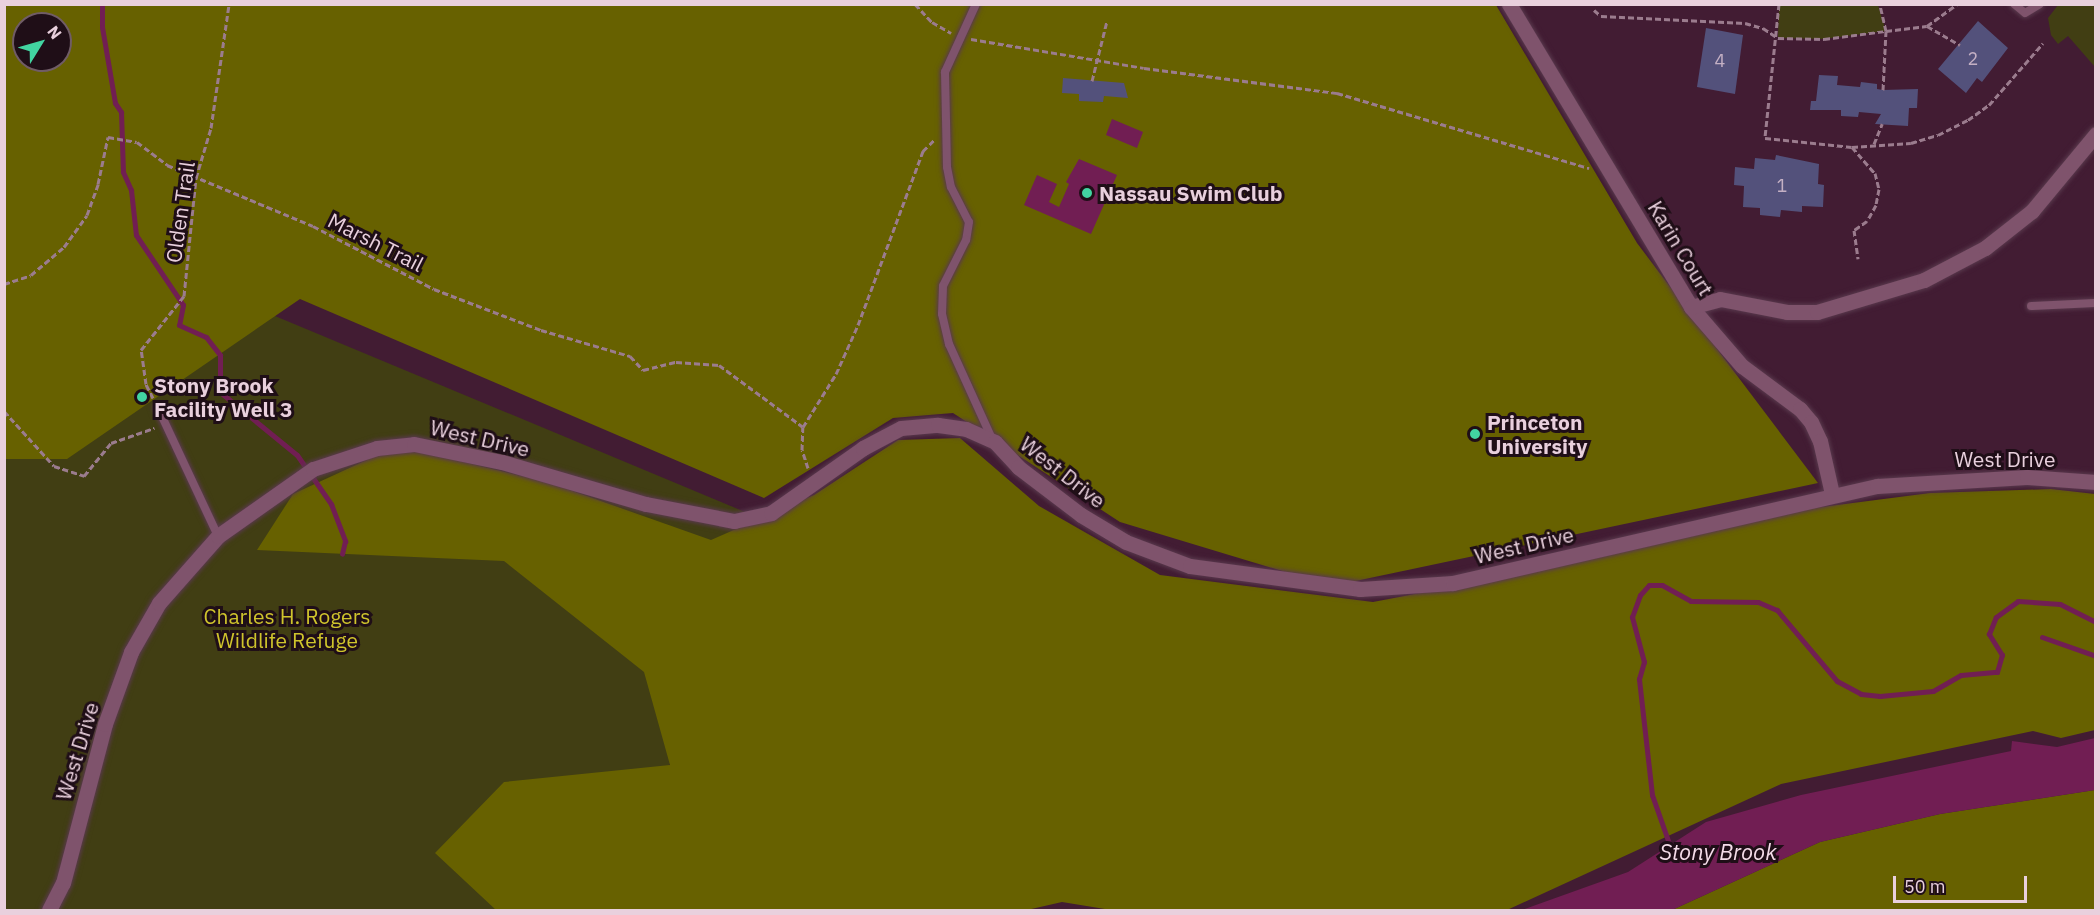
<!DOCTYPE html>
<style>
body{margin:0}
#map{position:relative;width:2100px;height:915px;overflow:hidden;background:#421c33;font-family:"IBM Plex Sans",sans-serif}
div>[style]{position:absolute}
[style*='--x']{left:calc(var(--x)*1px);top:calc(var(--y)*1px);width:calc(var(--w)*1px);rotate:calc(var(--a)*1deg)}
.green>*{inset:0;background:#413e13}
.forest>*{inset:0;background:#676100}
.water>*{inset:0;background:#711e53}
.stream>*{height:5px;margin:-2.5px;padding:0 2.5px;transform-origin:2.5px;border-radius:2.5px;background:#711e53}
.building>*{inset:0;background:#53517b}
.path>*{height:3px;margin-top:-1.5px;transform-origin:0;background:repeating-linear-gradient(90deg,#9b7c8e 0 6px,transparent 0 9px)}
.roads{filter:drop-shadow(0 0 2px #59394d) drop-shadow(0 0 2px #59394d)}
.service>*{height:8px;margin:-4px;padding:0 4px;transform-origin:4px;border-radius:4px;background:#7f536c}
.minor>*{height:15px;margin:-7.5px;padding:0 7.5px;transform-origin:7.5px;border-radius:7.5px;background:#7f536c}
.dots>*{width:16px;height:16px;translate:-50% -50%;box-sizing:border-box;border:3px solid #1f0e17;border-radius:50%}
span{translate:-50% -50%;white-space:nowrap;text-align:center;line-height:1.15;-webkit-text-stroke:6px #1f0e17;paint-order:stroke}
.number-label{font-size:18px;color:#c4b0c4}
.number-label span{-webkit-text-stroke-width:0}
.poi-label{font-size:21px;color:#e9d0dd;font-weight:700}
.left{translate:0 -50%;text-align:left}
.street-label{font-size:21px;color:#e9d0dd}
.park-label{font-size:21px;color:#cfc42c}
.water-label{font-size:22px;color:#f5dce9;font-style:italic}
.frame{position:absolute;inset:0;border:6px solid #e9d0dd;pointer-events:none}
.north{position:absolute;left:12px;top:12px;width:60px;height:60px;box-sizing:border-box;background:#1f0e17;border:2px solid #705c66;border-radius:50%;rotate:53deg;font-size:16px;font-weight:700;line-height:24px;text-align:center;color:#e9d0dd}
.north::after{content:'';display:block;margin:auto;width:21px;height:27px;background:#42d4a1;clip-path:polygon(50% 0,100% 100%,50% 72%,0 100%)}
.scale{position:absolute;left:1893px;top:876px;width:134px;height:27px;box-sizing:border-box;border:3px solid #e9d0dd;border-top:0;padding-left:8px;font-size:18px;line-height:21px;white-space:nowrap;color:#e9d0dd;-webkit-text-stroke:4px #1f0e17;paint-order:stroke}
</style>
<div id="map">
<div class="green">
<div style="clip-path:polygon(1779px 5px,1878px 5px,1886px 31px,1824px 39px,1778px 38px)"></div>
<div style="clip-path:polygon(2058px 5px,2095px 5px,2095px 67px,2068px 36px,2058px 44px,2051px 35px,2048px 18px)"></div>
<div style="clip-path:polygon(141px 260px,769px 522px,610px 910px,5px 910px,5px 331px)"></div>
</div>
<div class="forest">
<div style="clip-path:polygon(evenodd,4px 5px,1496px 5px,1637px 243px,1818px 483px,1332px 586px,1120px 522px,953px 413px,893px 418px,764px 498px,300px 299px,67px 459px,5px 459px,4px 5px,24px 24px,60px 24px,60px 60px,24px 60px,24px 24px)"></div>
<div style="clip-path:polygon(960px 438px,1039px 506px,1160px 575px,1373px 602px,1562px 566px,1814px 508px,1930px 493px,2051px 489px,2095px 494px,2095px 730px,2061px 738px,2033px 731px,1781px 784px,1507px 910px,1111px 910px,1062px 902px,1027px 910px,496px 910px,435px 853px,504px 782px,670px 765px,644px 672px,504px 561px,257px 550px,293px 494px,397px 446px,550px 483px,711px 540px,814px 495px,898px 440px)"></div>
<div style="clip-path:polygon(2095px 790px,2095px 910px,1672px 910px,1820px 842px,1940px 814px)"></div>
</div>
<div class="water">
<div style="clip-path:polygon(1112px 119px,1143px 132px,1137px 148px,1106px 135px)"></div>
<div style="clip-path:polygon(1079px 159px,1117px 175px,1091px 234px,1024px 205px,1037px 175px,1057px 184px,1049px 202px,1059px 207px,1069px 184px,1066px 182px)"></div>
<div style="clip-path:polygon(2095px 738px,2095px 790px,1940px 814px,1820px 842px,1672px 910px,1522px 910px,1628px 872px,1706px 822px,1801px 795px,2011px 751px,2012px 741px,2057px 747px)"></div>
</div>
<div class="stream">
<div style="--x:102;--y:4;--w:23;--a:90"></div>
<div style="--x:102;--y:27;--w:77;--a:80.3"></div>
<div style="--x:115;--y:103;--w:11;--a:56"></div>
<div style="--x:121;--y:112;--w:60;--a:88.1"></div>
<div style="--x:123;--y:172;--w:20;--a:66"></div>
<div style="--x:131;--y:190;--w:45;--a:83.7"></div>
<div style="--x:136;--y:235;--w:84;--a:56.1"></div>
<div style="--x:183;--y:305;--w:20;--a:101"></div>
<div style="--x:179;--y:325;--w:30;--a:24"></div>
<div style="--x:206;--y:337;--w:23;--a:52"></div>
<div style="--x:220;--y:355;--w:37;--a:90"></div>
<div style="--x:220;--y:392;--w:99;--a:39.3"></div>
<div style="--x:297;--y:455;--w:60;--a:55.2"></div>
<div style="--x:331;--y:504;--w:40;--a:69"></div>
<div style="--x:345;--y:541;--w:13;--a:103"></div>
<div style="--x:2042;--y:637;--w:57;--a:19.4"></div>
<div style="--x:1672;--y:852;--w:60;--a:-109.3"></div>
<div style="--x:1652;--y:795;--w:117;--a:-96.4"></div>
<div style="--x:1639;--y:679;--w:18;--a:-74"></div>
<div style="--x:1644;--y:662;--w:47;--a:-104.9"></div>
<div style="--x:1632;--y:617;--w:23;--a:-70"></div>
<div style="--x:1640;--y:595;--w:13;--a:-48"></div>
<div style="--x:1649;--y:585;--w:13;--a:0"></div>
<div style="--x:1662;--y:585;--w:33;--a:29"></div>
<div style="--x:1691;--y:601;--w:67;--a:0.9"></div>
<div style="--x:1758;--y:602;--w:21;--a:23"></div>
<div style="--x:1777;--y:610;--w:93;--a:49.8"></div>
<div style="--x:1837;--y:681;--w:27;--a:28"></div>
<div style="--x:1861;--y:694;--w:19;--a:6"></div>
<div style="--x:1880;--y:696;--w:53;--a:-5.4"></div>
<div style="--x:1933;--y:691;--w:32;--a:-30"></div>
<div style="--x:1961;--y:675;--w:36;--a:-5"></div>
<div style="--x:1997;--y:672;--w:18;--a:-74"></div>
<div style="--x:2002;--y:655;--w:25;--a:-122"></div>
<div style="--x:1989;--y:634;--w:18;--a:-68"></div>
<div style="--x:1996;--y:617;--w:27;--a:-36"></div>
<div style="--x:2018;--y:601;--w:42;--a:4.1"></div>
<div style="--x:2060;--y:604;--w:40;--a:26.6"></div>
</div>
<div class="building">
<div style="clip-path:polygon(1978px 21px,2008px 48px,1982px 82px,1977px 78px,1966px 93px,1938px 69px)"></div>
<div style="clip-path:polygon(1706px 28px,1743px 35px,1735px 94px,1697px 87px)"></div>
<div style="clip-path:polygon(1819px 75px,1838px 76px,1837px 85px,1860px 87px,1861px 82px,1877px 84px,1877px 89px,1883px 90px,1918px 89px,1917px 108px,1909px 108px,1908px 126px,1875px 124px,1881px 114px,1859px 112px,1858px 117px,1841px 116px,1841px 110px,1810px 110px,1811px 101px,1816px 101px)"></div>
<div style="clip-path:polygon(1063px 78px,1124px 83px,1128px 98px,1104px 96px,1103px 102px,1079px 101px,1079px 94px,1062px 93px)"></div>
<div style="clip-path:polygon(1776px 155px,1819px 164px,1818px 184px,1824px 185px,1823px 207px,1802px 206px,1802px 212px,1781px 210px,1780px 217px,1760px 215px,1760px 208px,1743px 207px,1744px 186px,1734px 185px,1735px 167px,1754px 169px,1755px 158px,1775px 160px)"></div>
<div style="clip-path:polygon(144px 389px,149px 399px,140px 403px,135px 394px)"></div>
</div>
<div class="path">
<div style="--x:915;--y:4;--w:25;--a:47"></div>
<div style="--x:932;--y:22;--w:22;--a:30"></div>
<div style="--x:1779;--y:4;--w:135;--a:96"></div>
<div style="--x:1765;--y:138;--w:87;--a:5.9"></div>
<div style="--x:1852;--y:147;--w:59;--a:-3.9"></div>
<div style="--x:1911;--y:143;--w:28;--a:-17"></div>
<div style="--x:1938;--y:135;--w:34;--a:-27"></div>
<div style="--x:1968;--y:120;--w:26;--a:-36"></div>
<div style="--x:1989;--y:105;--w:82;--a:-48.9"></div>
<div style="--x:1594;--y:10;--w:9;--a:41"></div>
<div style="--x:1601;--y:16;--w:144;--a:2.8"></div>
<div style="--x:1745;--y:23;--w:19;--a:16"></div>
<div style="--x:1763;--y:28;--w:18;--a:34"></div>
<div style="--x:1778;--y:38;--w:46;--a:1.2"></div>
<div style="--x:1824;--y:39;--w:63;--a:-7.4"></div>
<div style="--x:1886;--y:31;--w:28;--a:-103"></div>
<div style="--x:1927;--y:26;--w:38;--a:30"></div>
<div style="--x:971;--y:39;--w:175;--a:9.5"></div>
<div style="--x:1144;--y:68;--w:195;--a:7.4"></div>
<div style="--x:1337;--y:93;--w:263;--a:16.6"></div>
<div style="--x:1092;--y:81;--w:62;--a:-76"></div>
<div style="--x:1883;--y:90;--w:59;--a:-87.1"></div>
<div style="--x:1886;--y:31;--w:41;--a:-7"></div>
<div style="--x:1927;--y:26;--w:37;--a:-36"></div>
<div style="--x:1874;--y:144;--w:22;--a:-68"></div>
<div style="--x:1852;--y:147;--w:35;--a:49"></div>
<div style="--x:1875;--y:173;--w:16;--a:76"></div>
<div style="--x:1879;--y:189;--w:16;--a:101"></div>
<div style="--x:1876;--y:205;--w:18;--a:119"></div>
<div style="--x:1867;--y:221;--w:16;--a:145"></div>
<div style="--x:1854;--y:230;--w:29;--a:82"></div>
<div style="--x:4;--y:284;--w:28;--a:-18"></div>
<div style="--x:31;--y:275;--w:43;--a:-40.3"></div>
<div style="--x:64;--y:247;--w:39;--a:-54"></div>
<div style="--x:87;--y:215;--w:33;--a:-70"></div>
<div style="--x:98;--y:184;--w:48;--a:-78"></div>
<div style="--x:108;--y:137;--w:29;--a:10"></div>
<div style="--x:137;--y:142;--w:38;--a:37"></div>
<div style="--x:167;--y:165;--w:158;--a:22.7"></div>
<div style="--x:313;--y:226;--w:136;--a:27.5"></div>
<div style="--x:434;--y:289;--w:115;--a:21"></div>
<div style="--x:541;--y:330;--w:93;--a:16.3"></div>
<div style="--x:630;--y:356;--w:19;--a:47"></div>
<div style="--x:643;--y:370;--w:34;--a:-14"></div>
<div style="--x:676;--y:362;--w:43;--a:4"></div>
<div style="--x:719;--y:365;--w:104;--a:36.4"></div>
<div style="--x:153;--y:398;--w:16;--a:-117"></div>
<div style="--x:146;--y:384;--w:34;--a:-98"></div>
<div style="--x:141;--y:350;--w:69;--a:-51.5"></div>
<div style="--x:184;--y:296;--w:119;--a:-84.2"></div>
<div style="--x:196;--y:178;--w:52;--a:-73.3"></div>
<div style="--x:211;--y:128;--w:125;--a:-81.7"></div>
<div style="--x:4;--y:411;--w:74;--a:47.7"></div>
<div style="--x:54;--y:466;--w:32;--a:18"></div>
<div style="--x:84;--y:476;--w:43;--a:-50.7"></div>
<div style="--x:111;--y:443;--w:46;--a:-19.2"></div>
<div style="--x:808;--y:468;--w:19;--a:-108"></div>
<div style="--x:802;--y:450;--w:23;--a:-88"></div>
<div style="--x:803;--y:427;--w:62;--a:-58.1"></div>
<div style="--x:836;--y:374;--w:54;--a:-65.8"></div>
<div style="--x:858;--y:325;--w:186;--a:-69.5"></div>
<div style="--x:923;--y:151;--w:16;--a:-45"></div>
</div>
<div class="roads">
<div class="service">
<div style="--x:976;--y:4;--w:75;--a:114.5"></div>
<div style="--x:945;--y:72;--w:95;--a:88.8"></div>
<div style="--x:947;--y:167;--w:20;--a:79"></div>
<div style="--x:951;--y:187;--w:39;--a:63"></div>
<div style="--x:969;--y:222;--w:18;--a:99"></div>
<div style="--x:966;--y:240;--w:51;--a:116.6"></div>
<div style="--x:943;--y:286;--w:28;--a:92"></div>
<div style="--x:942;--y:314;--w:31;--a:77"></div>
<div style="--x:949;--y:344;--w:104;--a:65.6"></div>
<div style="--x:2014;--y:4;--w:14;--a:39"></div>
<div style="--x:2025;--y:13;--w:17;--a:-31"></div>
<div style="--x:2031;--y:306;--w:65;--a:-2.6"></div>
<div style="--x:158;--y:408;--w:141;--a:64.9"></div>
</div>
<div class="minor">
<div style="--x:1509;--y:4;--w:353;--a:59"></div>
<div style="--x:1691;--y:307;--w:78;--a:49.2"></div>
<div style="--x:1742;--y:366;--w:72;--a:36.6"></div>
<div style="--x:1800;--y:409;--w:17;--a:50"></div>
<div style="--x:1811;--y:422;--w:21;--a:65"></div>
<div style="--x:1820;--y:441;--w:54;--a:77.2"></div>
<div style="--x:1691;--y:307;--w:30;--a:-15"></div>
<div style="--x:1720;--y:299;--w:68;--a:11"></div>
<div style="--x:1787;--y:312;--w:30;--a:0"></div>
<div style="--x:1817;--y:312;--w:112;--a:-16.7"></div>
<div style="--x:1924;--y:280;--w:69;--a:-27.7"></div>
<div style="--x:1985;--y:248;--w:60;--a:-38.2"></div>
<div style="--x:2032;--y:211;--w:100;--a:-50.3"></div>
<div style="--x:49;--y:910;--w:30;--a:-63"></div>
<div style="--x:63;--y:883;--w:164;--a:-75.2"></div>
<div style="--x:105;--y:724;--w:77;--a:-70.1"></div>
<div style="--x:131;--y:652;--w:56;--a:-60.3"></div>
<div style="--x:159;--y:603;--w:89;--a:-48.6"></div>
<div style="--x:218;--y:536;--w:116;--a:-35.2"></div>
<div style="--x:313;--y:469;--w:67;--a:-18.2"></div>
<div style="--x:377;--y:448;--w:37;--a:-6"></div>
<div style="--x:414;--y:444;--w:90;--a:11.6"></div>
<div style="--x:502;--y:462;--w:150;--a:16.3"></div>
<div style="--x:646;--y:504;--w:90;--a:10.9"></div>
<div style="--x:734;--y:521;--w:38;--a:-12"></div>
<div style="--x:771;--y:513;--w:113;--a:-35.2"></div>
<div style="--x:863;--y:448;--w:43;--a:-27.8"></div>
<div style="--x:901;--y:428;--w:37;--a:-5"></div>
<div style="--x:938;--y:425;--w:28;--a:8"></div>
<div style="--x:966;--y:429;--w:32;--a:24"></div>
<div style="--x:995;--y:442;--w:34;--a:47"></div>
<div style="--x:1018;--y:467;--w:79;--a:37.3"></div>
<div style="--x:1081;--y:515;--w:52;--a:31"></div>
<div style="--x:1126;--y:542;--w:68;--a:20.6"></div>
<div style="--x:1190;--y:566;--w:172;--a:7.7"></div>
<div style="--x:1360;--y:589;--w:93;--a:-3.7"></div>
<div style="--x:1453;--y:583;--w:435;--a:-12.9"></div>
<div style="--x:1877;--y:486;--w:150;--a:-3.4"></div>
<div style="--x:2027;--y:477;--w:69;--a:4.1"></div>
</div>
</div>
<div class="dots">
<div style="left:1087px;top:193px;background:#42d4a1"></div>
<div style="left:142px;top:397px;background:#42d4a1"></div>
<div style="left:1475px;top:434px;background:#42d4a1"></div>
</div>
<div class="number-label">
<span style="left:1973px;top:59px">2</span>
<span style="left:1720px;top:61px">4</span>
<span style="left:1782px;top:186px">1</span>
</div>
<div class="poi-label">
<span class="left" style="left:1099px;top:193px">Nassau Swim Club</span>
<span class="left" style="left:154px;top:397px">Stony Brook<br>Facility Well 3</span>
<span class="left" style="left:1487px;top:434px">Princeton<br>University</span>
</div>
<div class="street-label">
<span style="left:180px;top:212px;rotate:-82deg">Olden Trail</span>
<span style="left:376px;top:242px;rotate:27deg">Marsh Trail</span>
<span style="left:1681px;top:248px;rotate:59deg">Karin Court</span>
<span style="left:480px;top:438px;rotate:13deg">West Drive</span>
<span style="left:2005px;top:459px">West Drive</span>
<span style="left:1063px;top:472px;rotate:38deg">West Drive</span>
<span style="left:1524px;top:545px;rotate:-13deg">West Drive</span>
<span style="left:77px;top:751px;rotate:-73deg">West Drive</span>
</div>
<div class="park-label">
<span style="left:287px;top:628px">Charles H. Rogers<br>Wildlife Refuge</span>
</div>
<div class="water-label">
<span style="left:1718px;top:852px">Stony Brook</span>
</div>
<div class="frame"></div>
<div class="north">N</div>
<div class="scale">50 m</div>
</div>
